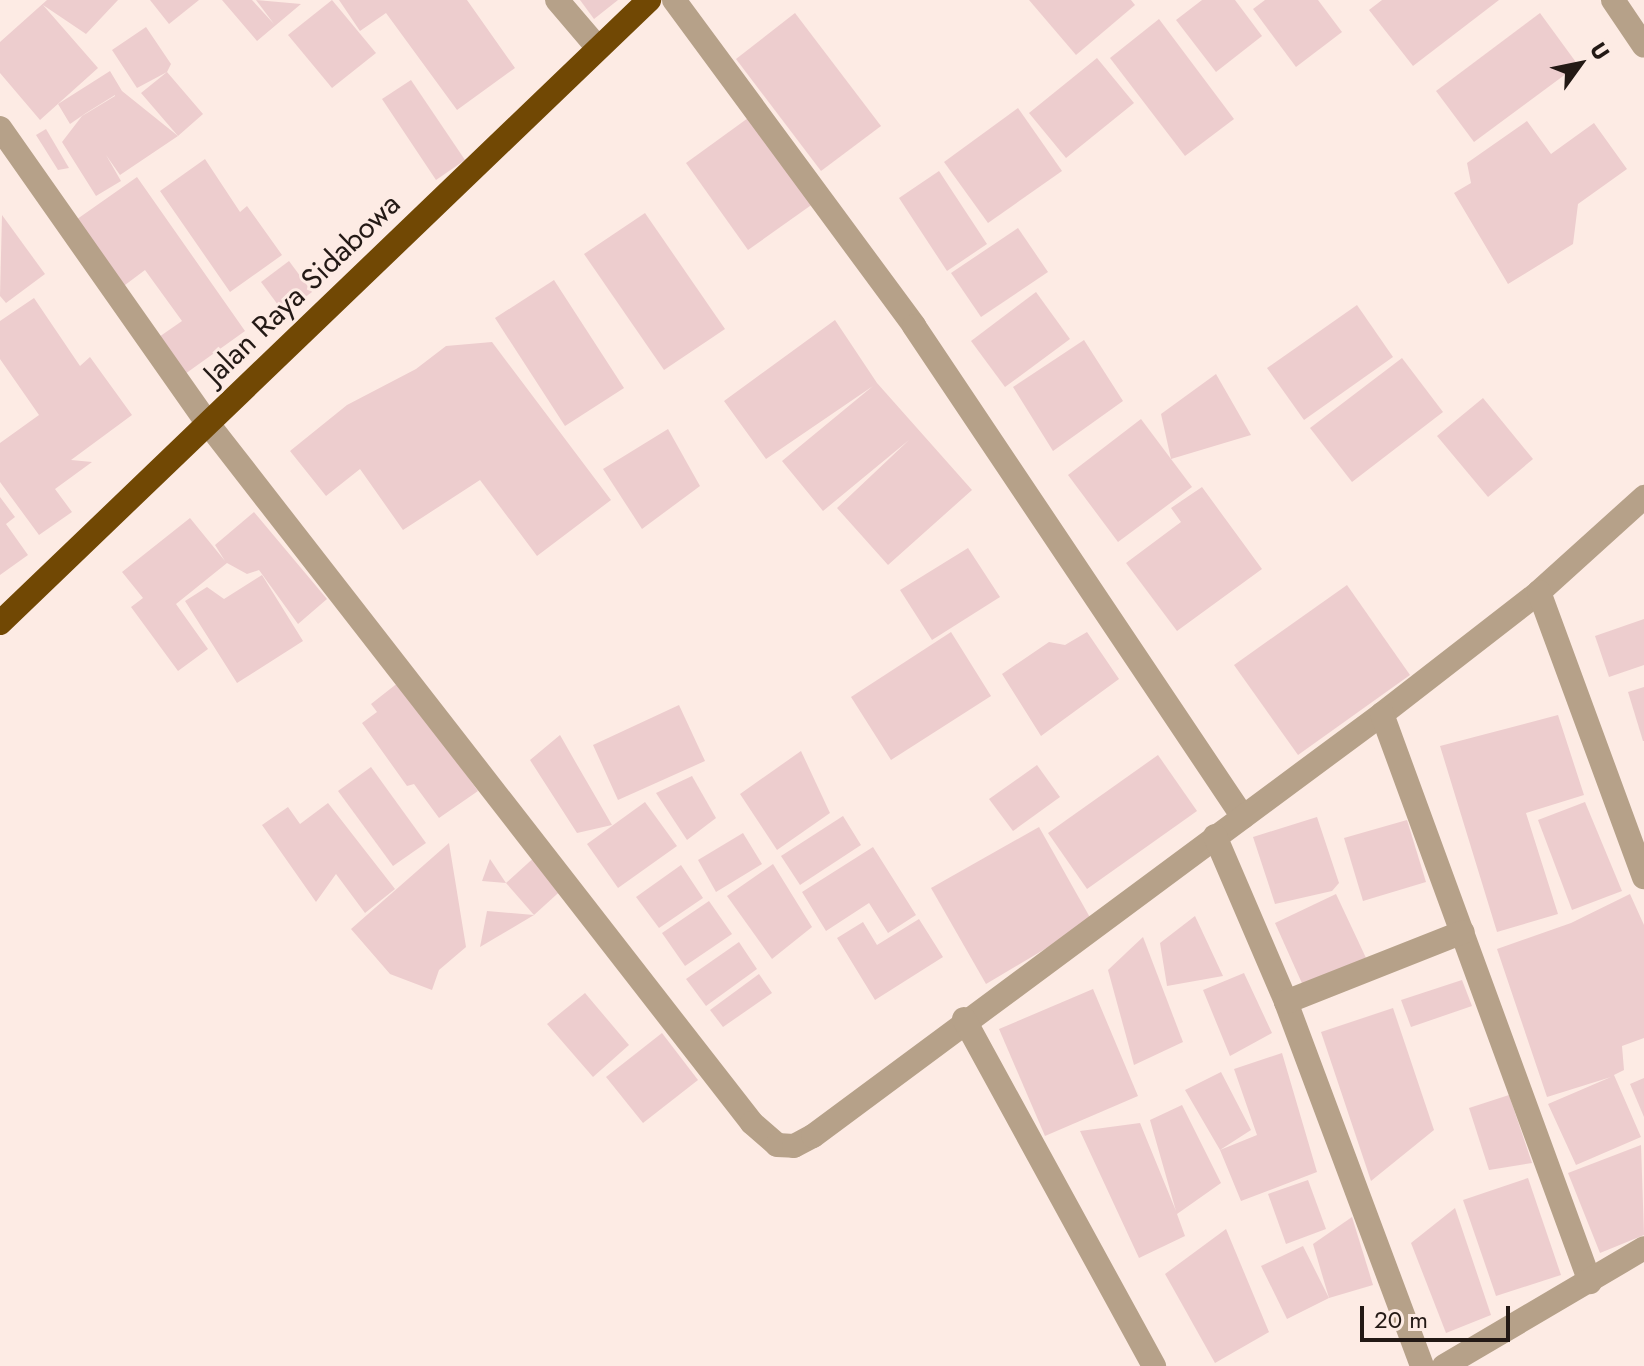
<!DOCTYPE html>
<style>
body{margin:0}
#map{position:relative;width:1644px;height:1366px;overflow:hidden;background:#fdebe4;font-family:Jost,sans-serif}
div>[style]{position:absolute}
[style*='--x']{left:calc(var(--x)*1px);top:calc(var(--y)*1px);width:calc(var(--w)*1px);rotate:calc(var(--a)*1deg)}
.building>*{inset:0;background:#edcdce}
.minor>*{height:24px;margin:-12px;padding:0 12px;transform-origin:12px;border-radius:12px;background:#b6a189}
.highway>*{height:24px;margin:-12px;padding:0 12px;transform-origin:12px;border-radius:12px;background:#714804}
span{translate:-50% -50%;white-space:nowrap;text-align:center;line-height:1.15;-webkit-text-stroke:6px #fdebe4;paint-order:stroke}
.street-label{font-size:30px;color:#231915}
.north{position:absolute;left:1540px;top:24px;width:80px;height:80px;-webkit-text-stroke:6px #fdebe4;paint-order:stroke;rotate:57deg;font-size:22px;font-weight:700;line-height:32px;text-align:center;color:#231915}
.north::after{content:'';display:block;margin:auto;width:28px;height:36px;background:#231915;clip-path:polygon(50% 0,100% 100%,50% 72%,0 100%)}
.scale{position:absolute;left:1360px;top:1306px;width:150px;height:36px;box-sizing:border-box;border:4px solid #231915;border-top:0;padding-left:10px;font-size:24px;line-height:28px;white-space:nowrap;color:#231915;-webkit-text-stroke:6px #fdebe4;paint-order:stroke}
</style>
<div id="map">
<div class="building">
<div style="clip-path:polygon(47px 0,118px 0,86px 34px,43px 5px,98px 68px,40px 120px,0 73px,0 42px)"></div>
<div style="clip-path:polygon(150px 0,199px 0,169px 24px)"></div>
<div style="clip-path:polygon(222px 0,252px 0,274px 24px,256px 0,301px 4px,257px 41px)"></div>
<div style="clip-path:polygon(332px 0,376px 53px,332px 88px,288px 35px)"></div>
<div style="clip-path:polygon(339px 0,467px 0,515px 68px,457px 110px,386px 13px,360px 31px)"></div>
<div style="clip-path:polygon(580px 0,618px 0,594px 19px)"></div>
<div style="clip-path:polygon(1029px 0,1131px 0,1135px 5px,1076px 55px)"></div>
<div style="clip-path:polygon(1202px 0,1235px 0,1262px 36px,1216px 72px,1176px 20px)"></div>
<div style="clip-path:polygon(1265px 0,1318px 0,1342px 32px,1296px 67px,1253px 9px)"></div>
<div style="clip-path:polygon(1382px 0,1499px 0,1413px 66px,1369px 10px)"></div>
<div style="clip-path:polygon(795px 13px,881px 126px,821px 171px,736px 59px)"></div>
<div style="clip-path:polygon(1540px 13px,1578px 65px,1474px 142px,1436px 91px)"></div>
<div style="clip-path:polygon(1159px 19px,1234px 119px,1185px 156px,1110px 58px)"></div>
<div style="clip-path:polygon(146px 27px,171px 64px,167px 72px,203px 114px,178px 136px,141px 93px,167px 72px,137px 88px,112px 50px)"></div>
<div style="clip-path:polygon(1097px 58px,1134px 103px,1066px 158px,1029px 113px)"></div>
<div style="clip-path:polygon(110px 71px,122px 91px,178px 136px,120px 175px,106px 155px,121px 181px,96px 196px,62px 142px,82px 116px,115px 96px,115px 95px,86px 113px,70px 124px,58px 104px)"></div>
<div style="clip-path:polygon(411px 80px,465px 160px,436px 180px,382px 99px)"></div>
<div style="clip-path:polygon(1018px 108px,1062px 171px,988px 223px,944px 162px)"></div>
<div style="clip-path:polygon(755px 113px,817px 201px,748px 250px,686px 163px)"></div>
<div style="clip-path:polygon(1527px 121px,1551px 154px,1594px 123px,1627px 169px,1578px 204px,1573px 244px,1508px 284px,1454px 193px,1471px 183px,1467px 163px)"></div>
<div style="clip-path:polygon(46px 129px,69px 168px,58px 170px,36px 135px)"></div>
<div style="clip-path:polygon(205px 159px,240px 212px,247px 206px,282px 255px,230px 292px,160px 191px)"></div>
<div style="clip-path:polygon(939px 171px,987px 244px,947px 271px,899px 198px)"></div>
<div style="clip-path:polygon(137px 177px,245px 331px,185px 374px,159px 337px,182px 321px,145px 270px,121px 288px,73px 222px)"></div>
<div style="clip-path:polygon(645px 213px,725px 329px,664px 370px,584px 254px)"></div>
<div style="clip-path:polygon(2px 215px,45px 274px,6px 303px,0 296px)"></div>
<div style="clip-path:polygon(1018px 228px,1048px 272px,981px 317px,951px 273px)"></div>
<div style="clip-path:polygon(289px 261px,312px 292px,284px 313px,261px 282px)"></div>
<div style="clip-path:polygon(554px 280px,624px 388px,565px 426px,495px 318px)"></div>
<div style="clip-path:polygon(1036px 292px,1070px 339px,1005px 387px,971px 341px)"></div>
<div style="clip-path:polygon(34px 298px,80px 366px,90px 357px,132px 415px,71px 460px,92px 462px,55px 489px,72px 512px,39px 535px,0 482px,0 443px,39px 415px,0 359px,0 321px)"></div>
<div style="clip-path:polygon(1357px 305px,1393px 357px,1304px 420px,1267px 368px)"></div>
<div style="clip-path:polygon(835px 320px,877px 383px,972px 490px,888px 565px,837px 508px,909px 440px,823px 511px,782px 461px,873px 386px,766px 459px,724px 401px)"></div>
<div style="clip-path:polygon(1084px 340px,1123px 401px,1053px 451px,1013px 387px)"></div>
<div style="clip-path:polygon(492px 342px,611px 500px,537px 556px,480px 480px,403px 530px,360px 469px,326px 496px,290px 451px,347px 405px,356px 417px,347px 405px,416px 369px,446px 346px)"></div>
<div style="clip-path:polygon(1402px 358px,1443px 412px,1352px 482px,1310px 428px)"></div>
<div style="clip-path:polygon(1216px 374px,1251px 435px,1171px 459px,1161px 414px)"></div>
<div style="clip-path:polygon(1483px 398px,1533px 459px,1488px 497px,1437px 436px)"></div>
<div style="clip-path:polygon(1141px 419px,1192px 487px,1118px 542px,1068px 475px)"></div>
<div style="clip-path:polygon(668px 429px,700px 486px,642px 529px,603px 469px)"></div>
<div style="clip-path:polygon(1202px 487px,1262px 569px,1177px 631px,1126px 563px,1181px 522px,1171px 508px)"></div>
<div style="clip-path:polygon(0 497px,15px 517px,6px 524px,28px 555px,0 575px)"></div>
<div style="clip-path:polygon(254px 512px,327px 599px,298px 624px,259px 570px,247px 574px,227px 563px,176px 604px,208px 649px,178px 671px,131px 607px,143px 598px,122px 572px,190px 518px,225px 561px,215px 545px)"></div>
<div style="clip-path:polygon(968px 548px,1000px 597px,932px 640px,900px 590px)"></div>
<div style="clip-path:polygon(262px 575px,303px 641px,237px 683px,185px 601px,207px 587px,224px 599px)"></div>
<div style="clip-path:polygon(1347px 585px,1410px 675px,1298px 755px,1234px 665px)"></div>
<div style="clip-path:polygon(1644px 619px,1644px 665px,1609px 677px,1595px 636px)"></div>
<div style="clip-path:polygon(951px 632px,991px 696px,891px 760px,851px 697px)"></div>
<div style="clip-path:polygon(1087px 632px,1119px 679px,1041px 736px,1002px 674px,1049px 642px,1065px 645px)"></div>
<div style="clip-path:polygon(399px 682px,478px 791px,439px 818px,414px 784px,407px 786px,362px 723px,377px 712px,371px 704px)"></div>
<div style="clip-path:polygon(1644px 687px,1644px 741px,1643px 741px,1628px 692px)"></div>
<div style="clip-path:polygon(679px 705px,705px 761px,618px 800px,593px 745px)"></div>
<div style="clip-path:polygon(1558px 715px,1584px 795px,1526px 813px,1558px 914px,1497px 932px,1440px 746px)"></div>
<div style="clip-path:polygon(560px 735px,576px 763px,612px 825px,577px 833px,530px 760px)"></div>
<div style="clip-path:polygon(801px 751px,830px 813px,777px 850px,740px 794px)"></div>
<div style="clip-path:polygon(1158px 755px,1197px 811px,1087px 889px,1048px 833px)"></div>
<div style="clip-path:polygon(1037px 765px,1060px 797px,1013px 831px,989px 799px)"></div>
<div style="clip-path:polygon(371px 767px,426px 843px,393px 866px,338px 791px)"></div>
<div style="clip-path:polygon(692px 776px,716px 818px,687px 840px,656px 793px)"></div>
<div style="clip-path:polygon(645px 802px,677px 846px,618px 888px,587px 844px)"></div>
<div style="clip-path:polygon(1585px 802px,1622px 891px,1572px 910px,1538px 820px)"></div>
<div style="clip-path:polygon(328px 803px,395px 889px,365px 913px,336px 874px,316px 902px,262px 825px,288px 807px,300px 824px)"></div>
<div style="clip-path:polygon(843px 816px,861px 845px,800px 885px,781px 856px)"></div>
<div style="clip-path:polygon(1317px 817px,1339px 883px,1332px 891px,1275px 904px,1253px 837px)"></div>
<div style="clip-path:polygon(1407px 820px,1426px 882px,1363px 901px,1344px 838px)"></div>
<div style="clip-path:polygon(1039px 827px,1092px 921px,986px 984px,931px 888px)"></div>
<div style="clip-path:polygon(743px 833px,762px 864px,716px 892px,698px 860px)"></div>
<div style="clip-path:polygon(449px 843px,466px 947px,439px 970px,432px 990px,390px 974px,351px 929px)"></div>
<div style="clip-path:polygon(873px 847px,916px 915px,888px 933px,869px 903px,826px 931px,802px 892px)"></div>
<div style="clip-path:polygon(538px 854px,567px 885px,534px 915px,506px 883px)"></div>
<div style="clip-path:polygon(490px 859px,506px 883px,482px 881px)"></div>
<div style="clip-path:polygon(773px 864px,812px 927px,772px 959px,727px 896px)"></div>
<div style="clip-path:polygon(681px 865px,703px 898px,659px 928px,636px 897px)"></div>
<div style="clip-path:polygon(1336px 894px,1367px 960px,1305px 990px,1275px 923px)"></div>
<div style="clip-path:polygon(1630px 894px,1644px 925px,1644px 1038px,1622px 1046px,1624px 1070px,1614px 1075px,1641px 1137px,1576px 1165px,1548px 1104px,1611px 1077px,1547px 1097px,1497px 949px,1571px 923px)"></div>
<div style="clip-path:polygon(709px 901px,732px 934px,685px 966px,662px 933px)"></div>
<div style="clip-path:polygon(487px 911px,534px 915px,480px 947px)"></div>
<div style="clip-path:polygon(1195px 916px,1223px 976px,1167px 986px,1160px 943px)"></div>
<div style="clip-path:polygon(919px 919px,943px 957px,875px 1000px,837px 938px,863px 922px,877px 945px)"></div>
<div style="clip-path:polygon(1143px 937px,1183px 1042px,1134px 1065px,1108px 970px)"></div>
<div style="clip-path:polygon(739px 942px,757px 969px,706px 1006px,686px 979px)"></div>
<div style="clip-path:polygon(1244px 973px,1272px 1033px,1230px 1056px,1203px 990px)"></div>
<div style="clip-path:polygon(759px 974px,772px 993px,723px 1027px,710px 1010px)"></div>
<div style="clip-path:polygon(1462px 980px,1472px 1006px,1411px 1027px,1401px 1000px)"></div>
<div style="clip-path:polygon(1093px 989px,1138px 1096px,1045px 1136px,999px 1029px)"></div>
<div style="clip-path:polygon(585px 993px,629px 1045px,593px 1077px,547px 1024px)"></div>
<div style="clip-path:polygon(1393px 1008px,1434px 1130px,1371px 1181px,1321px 1032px)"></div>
<div style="clip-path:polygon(662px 1033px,698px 1080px,643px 1123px,606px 1077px)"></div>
<div style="clip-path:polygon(1282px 1053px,1317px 1172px,1241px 1201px,1220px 1150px,1185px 1090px,1221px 1072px,1251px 1130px,1220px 1150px,1257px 1135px,1234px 1069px)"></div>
<div style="clip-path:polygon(1644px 1078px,1644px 1117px,1630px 1084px)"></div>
<div style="clip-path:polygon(1509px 1095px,1532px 1163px,1489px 1170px,1469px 1108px)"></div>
<div style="clip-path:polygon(1182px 1105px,1221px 1183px,1177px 1214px,1185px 1236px,1139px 1258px,1080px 1131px,1140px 1123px,1176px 1211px,1150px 1120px)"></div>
<div style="clip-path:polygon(1641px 1145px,1644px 1235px,1600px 1253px,1568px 1173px)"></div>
<div style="clip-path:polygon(1528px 1178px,1561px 1275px,1496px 1296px,1463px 1200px)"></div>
<div style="clip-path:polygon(1308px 1180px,1326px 1229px,1286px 1244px,1268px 1194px)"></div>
<div style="clip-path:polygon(1455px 1208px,1491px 1315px,1446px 1333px,1411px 1243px)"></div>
<div style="clip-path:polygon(1352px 1217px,1373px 1285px,1329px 1298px,1313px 1244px)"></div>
<div style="clip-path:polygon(1226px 1229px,1269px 1332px,1215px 1363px,1165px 1274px)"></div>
<div style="clip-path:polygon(1303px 1246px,1329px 1298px,1287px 1319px,1261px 1266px)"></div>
</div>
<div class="minor">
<div style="--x:557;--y:0;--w:63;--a:49.5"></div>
<div style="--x:674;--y:0;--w:405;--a:53.6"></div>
<div style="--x:914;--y:326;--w:591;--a:56.18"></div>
<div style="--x:1613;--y:0;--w:55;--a:56"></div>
<div style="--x:0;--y:128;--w:363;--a:54.9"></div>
<div style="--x:209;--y:425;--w:884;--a:52.12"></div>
<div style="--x:752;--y:1123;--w:33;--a:41"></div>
<div style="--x:777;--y:1145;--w:17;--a:3"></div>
<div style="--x:794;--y:1146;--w:21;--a:-28"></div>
<div style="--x:813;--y:1136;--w:708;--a:-36.56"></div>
<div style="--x:1382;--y:714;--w:199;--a:-37.8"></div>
<div style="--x:1539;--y:592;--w:142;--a:-42.1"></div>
<div style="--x:1539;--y:592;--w:304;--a:69.8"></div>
<div style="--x:1382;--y:714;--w:605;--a:69.89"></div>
<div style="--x:1215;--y:836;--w:181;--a:66.8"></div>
<div style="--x:1286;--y:1002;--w:389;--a:69.5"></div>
<div style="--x:1286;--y:1002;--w:190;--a:-21.6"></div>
<div style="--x:964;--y:1019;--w:396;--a:61.3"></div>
<div style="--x:1444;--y:1366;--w:232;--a:-30.5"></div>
</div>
<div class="highway">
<div style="--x:0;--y:623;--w:900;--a:-43.83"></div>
</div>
<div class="street-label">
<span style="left:302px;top:289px;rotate:-44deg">Jalan Raya Sidabowa</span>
</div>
<div class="north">U</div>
<div class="scale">20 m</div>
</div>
